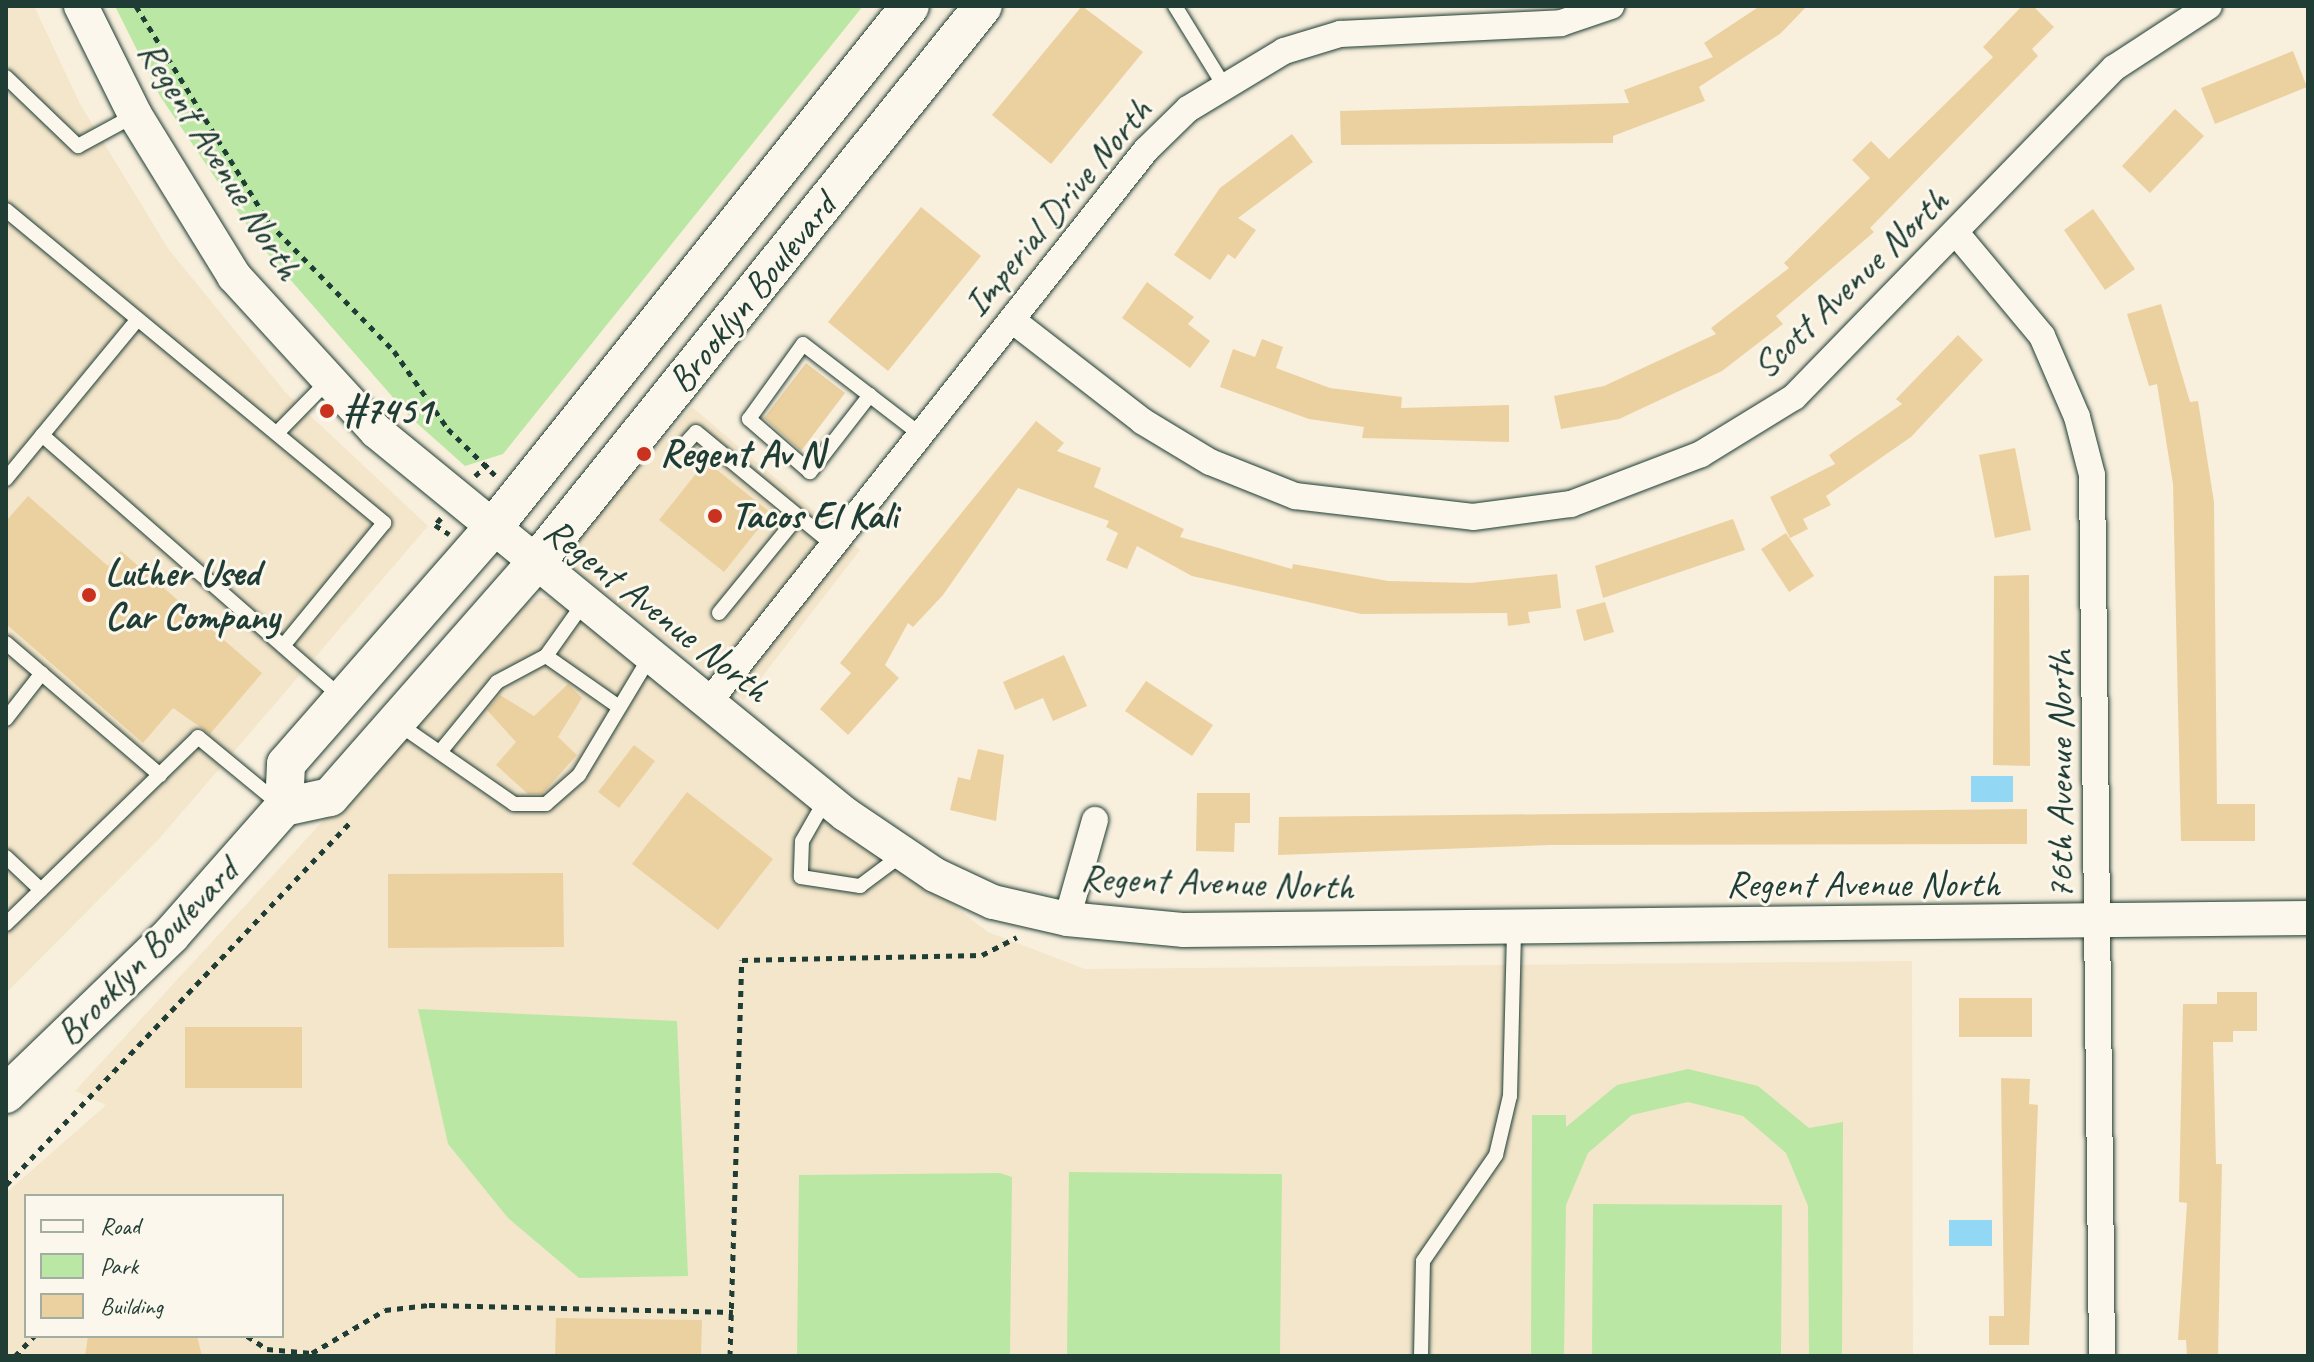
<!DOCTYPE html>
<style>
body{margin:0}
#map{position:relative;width:2314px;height:1362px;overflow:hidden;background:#f8efdd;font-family:Caveat,sans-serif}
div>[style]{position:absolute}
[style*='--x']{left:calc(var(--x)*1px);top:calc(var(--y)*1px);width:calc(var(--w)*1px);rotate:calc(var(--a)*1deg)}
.built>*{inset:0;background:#f4e6cb}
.green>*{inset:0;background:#bbe7a4}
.water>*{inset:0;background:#92d7f4}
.building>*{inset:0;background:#ecd1a0}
.path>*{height:5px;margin-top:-2.5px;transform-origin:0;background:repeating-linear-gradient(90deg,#1f3d34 0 6px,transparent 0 12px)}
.roads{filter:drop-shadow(0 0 2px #1f3d34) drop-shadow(0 0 2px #1f3d34)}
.service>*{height:14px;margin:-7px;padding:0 7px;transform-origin:7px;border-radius:7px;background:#fbf7ec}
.minor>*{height:26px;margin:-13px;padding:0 13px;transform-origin:13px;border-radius:13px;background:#fbf7ec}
.tertiary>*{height:34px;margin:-17px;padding:0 17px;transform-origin:17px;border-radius:17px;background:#fbf7ec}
.secondary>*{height:38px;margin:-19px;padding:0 19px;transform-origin:19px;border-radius:19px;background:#fbf7ec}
.dots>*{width:22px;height:22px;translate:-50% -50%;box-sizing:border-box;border:4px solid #fbf7ec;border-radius:50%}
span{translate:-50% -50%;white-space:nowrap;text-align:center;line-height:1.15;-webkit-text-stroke:6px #fbf7ec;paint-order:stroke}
.street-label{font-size:38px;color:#1f3d34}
.poi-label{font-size:38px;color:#1f3d34;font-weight:700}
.left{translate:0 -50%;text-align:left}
.frame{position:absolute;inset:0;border:8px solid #1f3d34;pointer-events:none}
.legend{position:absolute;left:24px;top:1194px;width:260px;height:144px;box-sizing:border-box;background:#fbf7ec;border:2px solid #a3ada2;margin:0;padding:10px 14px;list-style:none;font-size:24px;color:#1f3d34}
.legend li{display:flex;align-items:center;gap:16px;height:40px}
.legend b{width:40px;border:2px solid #a3ada2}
</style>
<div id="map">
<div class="built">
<div style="clip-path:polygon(6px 6px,34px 6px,80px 104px,169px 250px,286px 393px,428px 526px,158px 840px,6px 993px)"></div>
<div style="clip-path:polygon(692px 407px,860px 550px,744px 700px,575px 570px,570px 557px,574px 541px)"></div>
<div style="clip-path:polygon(evenodd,539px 598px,557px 600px,988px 932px,1085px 969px,1912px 961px,1913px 1356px,6px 1356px,6px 1193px,106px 1105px,75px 1091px,522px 604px,539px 598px,26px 1196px,282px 1196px,282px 1336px,26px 1336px,26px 1196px)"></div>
</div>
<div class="green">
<div style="clip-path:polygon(115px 6px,863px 6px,503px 454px,465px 466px,410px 417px,261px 246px,160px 96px)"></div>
<div style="clip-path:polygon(418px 1009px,677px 1021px,688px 1276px,579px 1278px,508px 1218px,448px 1144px)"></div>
<div style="clip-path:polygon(1688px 1069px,1758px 1086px,1809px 1128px,1843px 1122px,1842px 1356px,1809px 1356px,1808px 1206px,1786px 1153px,1743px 1116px,1688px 1102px,1632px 1115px,1588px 1153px,1566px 1205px,1564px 1356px,1531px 1356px,1532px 1115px,1566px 1115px,1566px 1127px,1617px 1085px)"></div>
<div style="clip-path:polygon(1069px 1172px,1282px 1174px,1280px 1356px,1067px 1356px)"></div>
<div style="clip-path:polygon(1000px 1173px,1012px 1177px,1010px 1356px,797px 1356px,799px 1175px)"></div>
<div style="clip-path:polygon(1593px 1204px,1782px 1205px,1781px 1356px,1592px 1356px)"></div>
</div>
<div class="water">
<div style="clip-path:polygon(1971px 776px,2013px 776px,2013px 802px,1971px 802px)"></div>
<div style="clip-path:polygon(1949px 1220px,1992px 1220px,1992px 1246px,1949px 1246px)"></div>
</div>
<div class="building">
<div style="clip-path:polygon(1082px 6px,1143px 52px,1051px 164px,992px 115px)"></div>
<div style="clip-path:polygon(1760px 6px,1807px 6px,1781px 33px,1699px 87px,1705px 101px,1613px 136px,1613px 143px,1341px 145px,1340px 111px,1629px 103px,1624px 90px,1713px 57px,1704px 43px)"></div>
<div style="clip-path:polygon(2022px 6px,2033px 6px,2054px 27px,2032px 49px,2038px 56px,1870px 228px,1874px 232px,1776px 316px,1783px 324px,1722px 371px,1619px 419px,1561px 429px,1554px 396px,1604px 386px,1716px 334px,1711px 328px,1789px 268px,1784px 263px,1870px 178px,1852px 160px,1871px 141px,1889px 159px,1993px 57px,1983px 47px)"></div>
<div style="clip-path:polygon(2293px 51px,2307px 87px,2215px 124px,2201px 88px)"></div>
<div style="clip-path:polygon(2175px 109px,2204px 136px,2150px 193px,2122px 166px)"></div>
<div style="clip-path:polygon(1292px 134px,1313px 162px,1238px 218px,1256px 230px,1235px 259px,1228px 254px,1210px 280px,1174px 255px,1220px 188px)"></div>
<div style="clip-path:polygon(921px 207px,981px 256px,888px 371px,828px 322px)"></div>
<div style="clip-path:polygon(2093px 209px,2135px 269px,2105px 290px,2064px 230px)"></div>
<div style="clip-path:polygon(1147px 282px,1194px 317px,1188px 324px,1210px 341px,1190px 368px,1122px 318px)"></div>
<div style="clip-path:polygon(2161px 304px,2190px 402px,2198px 401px,2214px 502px,2217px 804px,2255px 804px,2255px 841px,2181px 841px,2173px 484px,2157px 384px,2149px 386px,2127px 314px)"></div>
<div style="clip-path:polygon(1958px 335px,1983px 360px,1911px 437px,1826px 496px,1831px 505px,1803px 519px,1808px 529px,1790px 538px,1770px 497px,1835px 464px,1829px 455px,1902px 404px,1896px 399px)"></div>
<div style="clip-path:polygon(1262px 339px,1283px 347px,1276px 368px,1330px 388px,1402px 397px,1401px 408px,1509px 405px,1509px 442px,1362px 438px,1364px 427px,1309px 419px,1220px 387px,1233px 349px,1255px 357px)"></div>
<div style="clip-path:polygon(806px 363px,845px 393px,801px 451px,764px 418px)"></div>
<div style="clip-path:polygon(1036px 421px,1064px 443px,1057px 451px,1101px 468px,1094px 487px,1184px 529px,1180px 537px,1292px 569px,1293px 564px,1388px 581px,1471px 583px,1557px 574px,1561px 608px,1528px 612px,1530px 623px,1508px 626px,1507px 613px,1361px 614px,1192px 576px,1137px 546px,1127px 569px,1106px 560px,1118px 533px,1106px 527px,1109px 521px,1018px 488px,943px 595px,913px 627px,908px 623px,885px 665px,899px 678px,848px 735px,820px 709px,851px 673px,840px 663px)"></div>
<div style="clip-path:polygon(2015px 448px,2031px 530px,1995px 538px,1979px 455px)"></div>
<div style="clip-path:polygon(706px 461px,771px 513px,724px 572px,659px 520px)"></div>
<div style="clip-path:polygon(28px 496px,108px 566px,121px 551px,262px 673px,210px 734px,173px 708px,143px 743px,6px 624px,6px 521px)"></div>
<div style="clip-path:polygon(1733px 519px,1745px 550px,1603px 598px,1595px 566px)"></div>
<div style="clip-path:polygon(1786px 533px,1814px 576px,1789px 592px,1761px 549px)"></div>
<div style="clip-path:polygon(2029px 575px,2030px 766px,1993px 765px,1994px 576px)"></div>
<div style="clip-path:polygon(1605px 602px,1614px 632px,1584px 641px,1576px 610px)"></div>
<div style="clip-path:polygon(1064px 655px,1087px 706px,1053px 721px,1043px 698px,1015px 710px,1003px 682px)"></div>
<div style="clip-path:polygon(1146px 681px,1213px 725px,1192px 756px,1125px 711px)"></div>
<div style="clip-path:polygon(568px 684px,582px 698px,558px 737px,577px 755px,542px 794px,528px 794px,496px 765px,516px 742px,487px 710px,500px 695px,534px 716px)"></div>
<div style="clip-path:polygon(634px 745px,655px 761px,619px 808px,598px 792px)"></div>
<div style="clip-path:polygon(978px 749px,1004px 755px,996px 821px,950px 810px,958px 777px,970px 780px)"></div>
<div style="clip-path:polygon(687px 792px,773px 859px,718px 930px,632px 864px)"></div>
<div style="clip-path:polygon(1197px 793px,1250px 793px,1250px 823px,1235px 823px,1234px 852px,1196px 851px)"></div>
<div style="clip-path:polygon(2027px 809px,2027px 844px,1550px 845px,1278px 855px,1279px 817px)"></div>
<div style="clip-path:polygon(563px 873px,564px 947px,388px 948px,388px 874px)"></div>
<div style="clip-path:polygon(2217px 992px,2257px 992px,2257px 1031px,2233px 1031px,2233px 1042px,2213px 1042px,2216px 1164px,2222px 1164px,2218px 1356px,2187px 1356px,2186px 1340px,2178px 1340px,2187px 1203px,2179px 1202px,2183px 1004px,2217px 1004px)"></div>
<div style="clip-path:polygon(1959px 998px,2032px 998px,2032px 1037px,1959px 1037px)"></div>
<div style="clip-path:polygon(185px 1027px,302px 1027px,302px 1088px,185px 1088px)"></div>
<div style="clip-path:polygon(2001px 1078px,2030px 1079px,2029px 1104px,2038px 1105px,2029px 1345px,1989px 1345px,1989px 1316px,2004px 1316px)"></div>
<div style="clip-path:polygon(556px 1318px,702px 1320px,701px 1356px,555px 1356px)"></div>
<div style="clip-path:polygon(88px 1336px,197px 1336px,202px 1356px,85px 1356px)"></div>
</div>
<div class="path">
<div style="--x:136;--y:6;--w:255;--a:58.5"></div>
<div style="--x:269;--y:223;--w:179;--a:45.7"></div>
<div style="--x:394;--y:351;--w:95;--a:55.3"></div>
<div style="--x:448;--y:429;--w:66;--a:44.4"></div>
<div style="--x:475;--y:476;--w:18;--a:-43"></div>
<div style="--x:441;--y:518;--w:9;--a:131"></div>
<div style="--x:435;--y:525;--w:17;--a:33"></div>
<div style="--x:6;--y:1185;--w:499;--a:-46.5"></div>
<div style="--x:247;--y:1336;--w:24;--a:33"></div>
<div style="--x:267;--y:1349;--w:45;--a:5.1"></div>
<div style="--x:312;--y:1353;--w:85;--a:-30.5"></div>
<div style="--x:385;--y:1310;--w:44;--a:-6.5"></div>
<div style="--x:429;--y:1305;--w:304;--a:1.3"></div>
<div style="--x:15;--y:1356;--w:28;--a:-46"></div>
<div style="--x:730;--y:1356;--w:396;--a:-88.3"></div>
<div style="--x:742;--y:960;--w:240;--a:-1.2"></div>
<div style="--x:982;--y:955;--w:39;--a:-27"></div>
</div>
<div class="roads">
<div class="service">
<div style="--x:1175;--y:6;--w:92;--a:58.4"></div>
<div style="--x:6;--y:77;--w:100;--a:43.8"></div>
<div style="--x:78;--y:146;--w:65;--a:-28.5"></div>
<div style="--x:6;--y:210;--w:491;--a:39.6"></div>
<div style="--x:384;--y:523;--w:159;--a:129.4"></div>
<div style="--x:870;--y:395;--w:98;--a:127.9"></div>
<div style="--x:810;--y:472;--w:81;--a:-139"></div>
<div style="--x:749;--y:419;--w:92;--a:-54.2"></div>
<div style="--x:803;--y:344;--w:149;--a:37.6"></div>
<div style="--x:279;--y:431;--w:69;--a:-45.6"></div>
<div style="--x:42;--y:435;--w:398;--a:41.2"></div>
<div style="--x:687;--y:442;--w:13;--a:-48"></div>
<div style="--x:696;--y:432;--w:178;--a:39.5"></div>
<div style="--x:6;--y:479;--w:207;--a:-50.5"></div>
<div style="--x:583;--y:604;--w:64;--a:125.4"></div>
<div style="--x:546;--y:656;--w:89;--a:34.9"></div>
<div style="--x:719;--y:613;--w:125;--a:-50.8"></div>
<div style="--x:6;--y:643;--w:203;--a:40.6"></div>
<div style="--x:6;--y:719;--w:58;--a:-52"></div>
<div style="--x:397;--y:723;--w:142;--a:34.7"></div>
<div style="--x:514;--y:804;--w:32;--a:0"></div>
<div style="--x:546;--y:804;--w:44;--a:-41.3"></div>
<div style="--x:579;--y:775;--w:138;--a:-59"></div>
<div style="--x:440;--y:752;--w:90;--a:-50.8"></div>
<div style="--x:497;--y:682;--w:55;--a:-28"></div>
<div style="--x:826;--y:799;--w:48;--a:119.7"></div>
<div style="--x:802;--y:841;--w:36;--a:92"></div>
<div style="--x:801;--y:877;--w:60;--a:8.7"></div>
<div style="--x:860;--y:886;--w:54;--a:-36.7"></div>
<div style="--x:6;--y:857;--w:48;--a:43.3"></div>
<div style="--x:6;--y:924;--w:268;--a:-44.2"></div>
<div style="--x:198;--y:737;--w:104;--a:39.5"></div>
<div style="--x:1421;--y:1356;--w:95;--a:-88.8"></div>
<div style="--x:1423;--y:1261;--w:129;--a:-55.4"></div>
<div style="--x:1496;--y:1155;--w:61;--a:-76.7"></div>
<div style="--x:1510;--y:1096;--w:168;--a:-88.6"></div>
</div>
<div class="minor">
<div style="--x:1957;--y:234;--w:133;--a:50.2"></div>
<div style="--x:2042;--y:336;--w:88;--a:66.6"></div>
<div style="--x:2077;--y:417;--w:60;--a:75.5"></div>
<div style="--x:2092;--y:475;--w:881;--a:89.35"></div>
<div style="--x:1012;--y:320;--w:165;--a:37.8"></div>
<div style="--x:1142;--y:421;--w:79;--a:31.1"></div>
<div style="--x:1210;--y:462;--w:92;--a:21.8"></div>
<div style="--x:1295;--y:496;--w:179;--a:6.7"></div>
<div style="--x:1473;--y:517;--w:99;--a:-7.6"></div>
<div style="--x:1571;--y:504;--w:139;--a:-21"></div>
<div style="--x:1701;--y:454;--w:109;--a:-31.5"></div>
<div style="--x:1794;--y:397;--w:459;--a:-45.8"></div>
<div style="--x:2114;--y:68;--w:113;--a:-33.1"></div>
<div style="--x:708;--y:703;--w:705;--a:-51.62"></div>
<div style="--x:1146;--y:150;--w:59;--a:-44.3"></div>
<div style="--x:1188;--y:109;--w:112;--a:-31.1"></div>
<div style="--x:1284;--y:51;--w:59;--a:-16.9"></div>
<div style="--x:1340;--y:34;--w:221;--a:-2.8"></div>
<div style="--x:1561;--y:23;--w:53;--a:-18.8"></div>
<div style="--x:1067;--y:919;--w:103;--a:-74.2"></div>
</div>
<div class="tertiary">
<div style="--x:81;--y:6;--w:122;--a:63.6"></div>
<div style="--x:135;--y:115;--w:189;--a:58.4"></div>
<div style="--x:234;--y:276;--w:210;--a:47.5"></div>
<div style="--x:376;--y:431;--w:606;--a:39.24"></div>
<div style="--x:845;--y:814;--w:109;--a:34.1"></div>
<div style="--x:935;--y:875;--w:64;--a:25"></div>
<div style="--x:993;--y:902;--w:76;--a:12.9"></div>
<div style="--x:1067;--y:919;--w:118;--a:5.4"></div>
<div style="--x:1184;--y:930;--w:1124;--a:-0.61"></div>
</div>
<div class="secondary">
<div style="--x:284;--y:807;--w:43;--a:-87.3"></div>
<div style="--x:286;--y:764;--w:310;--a:-48.8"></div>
<div style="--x:490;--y:531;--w:672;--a:-51.34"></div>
<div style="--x:6;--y:1094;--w:229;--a:-43.9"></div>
<div style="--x:171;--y:935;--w:171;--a:-48.6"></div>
<div style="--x:284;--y:807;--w:47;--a:-12.3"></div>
<div style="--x:330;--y:797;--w:308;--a:-48.7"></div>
<div style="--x:533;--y:566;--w:718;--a:-51.22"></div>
</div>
</div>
<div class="dots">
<div style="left:327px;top:411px;background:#c8321e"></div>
<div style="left:644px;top:454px;background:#c8321e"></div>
<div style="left:715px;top:516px;background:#c8321e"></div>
<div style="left:89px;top:595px;background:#c8321e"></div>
</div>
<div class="street-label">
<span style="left:220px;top:160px;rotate:58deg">Regent Avenue North</span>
<span style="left:1057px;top:207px;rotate:-50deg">Imperial Drive North</span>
<span style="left:1850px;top:283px;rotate:-44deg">Scott Avenue North</span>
<span style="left:752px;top:293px;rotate:-51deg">Brooklyn Boulevard</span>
<span style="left:657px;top:610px;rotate:38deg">Regent Avenue North</span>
<span style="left:2060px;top:775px;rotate:-90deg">76th Avenue North</span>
<span style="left:1217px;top:882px;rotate:2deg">Regent Avenue North</span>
<span style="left:1863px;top:884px">Regent Avenue North</span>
<span style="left:147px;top:952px;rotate:-46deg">Brooklyn Boulevard</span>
</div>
<div class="poi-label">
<span class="left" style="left:343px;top:411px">#7451</span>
<span class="left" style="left:660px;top:454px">Regent Av N</span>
<span class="left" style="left:731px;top:516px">Tacos El Kali</span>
<span class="left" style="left:105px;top:595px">Luther Used<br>Car Company</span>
</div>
<div class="frame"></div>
<ul class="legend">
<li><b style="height:10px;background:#fbf7ec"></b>Road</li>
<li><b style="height:22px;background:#bbe7a4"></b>Park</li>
<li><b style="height:22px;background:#ecd1a0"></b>Building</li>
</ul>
</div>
